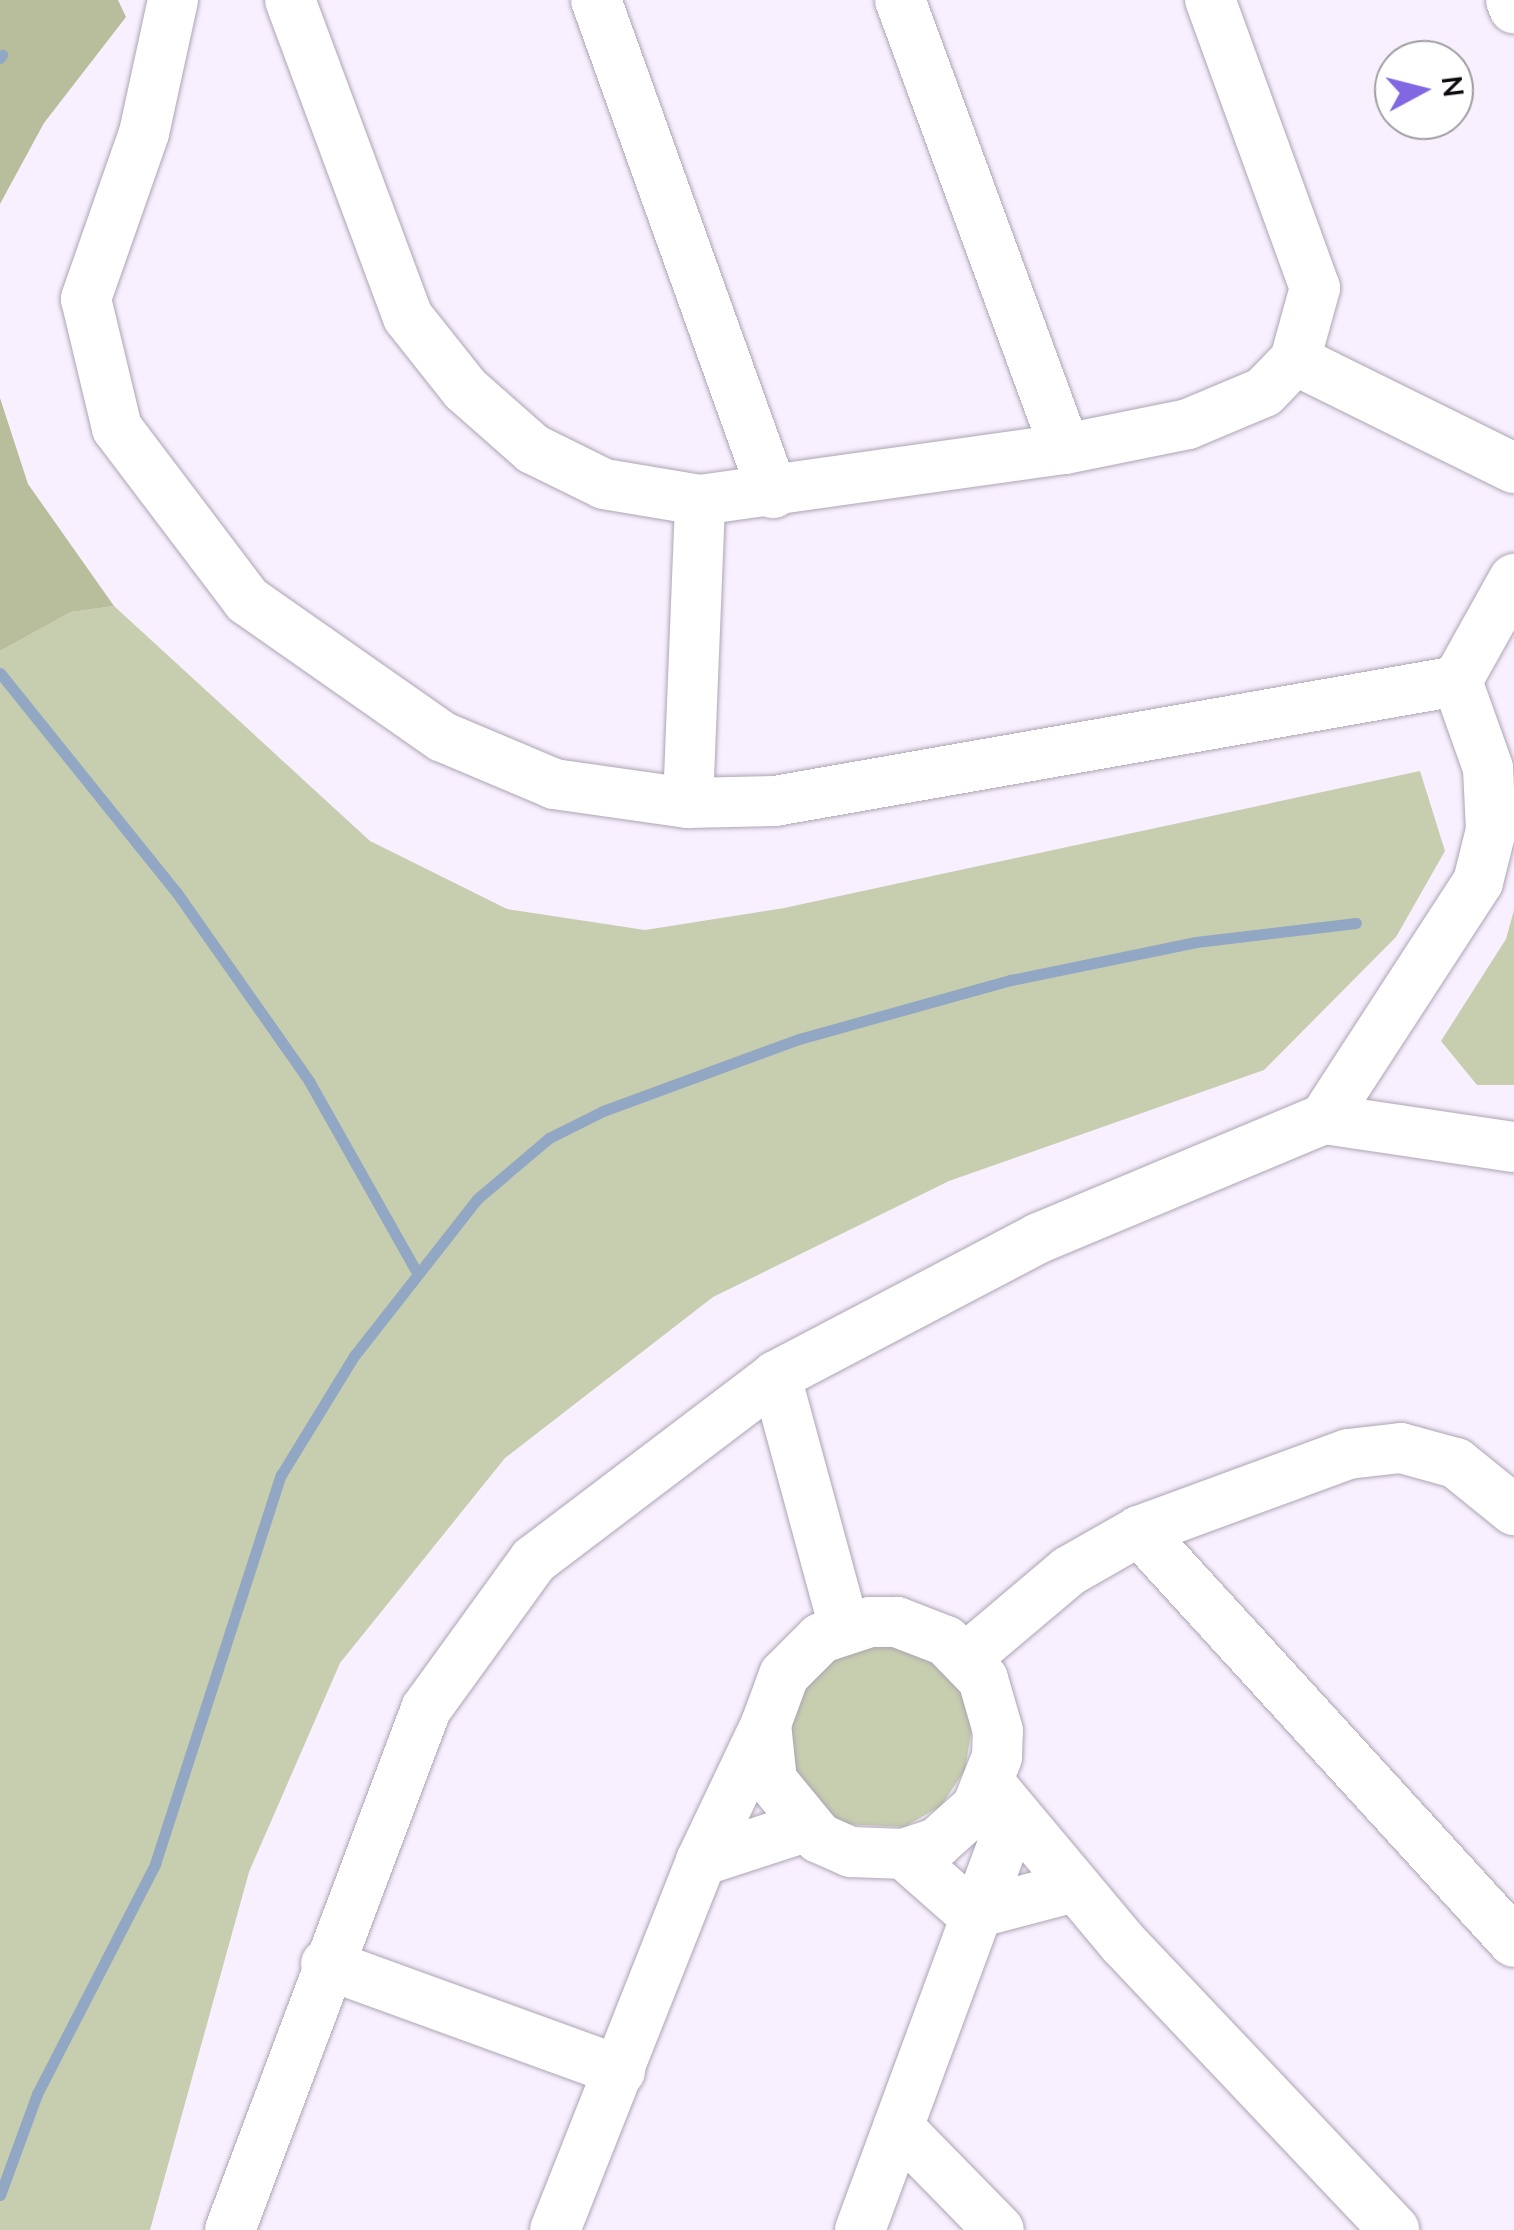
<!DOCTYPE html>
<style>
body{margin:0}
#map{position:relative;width:1514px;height:2230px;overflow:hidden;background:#f8f0fe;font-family:"Nunito Sans",sans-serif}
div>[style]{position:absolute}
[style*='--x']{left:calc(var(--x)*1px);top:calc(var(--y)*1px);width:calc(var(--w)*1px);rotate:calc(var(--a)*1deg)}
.green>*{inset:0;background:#c7cdaf}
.forest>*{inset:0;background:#b8be9b}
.stream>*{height:11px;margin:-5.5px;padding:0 5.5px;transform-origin:5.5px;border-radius:5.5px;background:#91a7c3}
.roads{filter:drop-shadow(0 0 2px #ada4b4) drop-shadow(0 0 2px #ada4b4)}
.minor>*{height:50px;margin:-25px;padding:0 25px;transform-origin:25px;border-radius:25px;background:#fff}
span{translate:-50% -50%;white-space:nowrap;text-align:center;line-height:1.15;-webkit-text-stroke:8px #fff;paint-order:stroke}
.north{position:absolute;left:1374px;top:40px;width:100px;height:100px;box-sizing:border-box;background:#fff;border:2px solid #9f9d9f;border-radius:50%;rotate:83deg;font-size:28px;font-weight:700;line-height:40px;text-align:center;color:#0e0a10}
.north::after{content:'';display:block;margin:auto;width:35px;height:45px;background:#8167e2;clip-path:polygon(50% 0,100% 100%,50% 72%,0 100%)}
</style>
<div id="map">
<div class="green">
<div style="clip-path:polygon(114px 606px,370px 841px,507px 909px,645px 930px,784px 908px,1420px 771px,1445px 851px,1396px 937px,1264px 1070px,949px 1181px,713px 1297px,505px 1458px,340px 1663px,249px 1872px,150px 2230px,0 2230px,0 651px,71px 612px)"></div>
<div style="clip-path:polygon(1514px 910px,1514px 1085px,1477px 1085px,1441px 1041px,1506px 939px)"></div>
<div style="clip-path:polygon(911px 1643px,960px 1685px,972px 1727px,965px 1770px,941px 1806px,904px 1827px,840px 1824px,804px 1799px,779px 1718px,828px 1649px)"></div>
</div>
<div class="forest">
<div style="clip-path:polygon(0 0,118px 0,126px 17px,44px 123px,0 204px)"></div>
<div style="clip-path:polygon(0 398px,28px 484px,114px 606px,71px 612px,0 651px)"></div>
</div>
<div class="stream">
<div style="--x:0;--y:58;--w:4;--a:-56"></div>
<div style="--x:0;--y:673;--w:282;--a:51.2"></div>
<div style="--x:177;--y:893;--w:230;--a:54.9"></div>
<div style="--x:309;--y:1081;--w:218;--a:60.6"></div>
<div style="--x:0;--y:2195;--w:108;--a:-69.9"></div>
<div style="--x:37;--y:2094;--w:259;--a:-62.8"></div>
<div style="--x:155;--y:1864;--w:409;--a:-72.1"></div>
<div style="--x:281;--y:1475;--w:140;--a:-58.5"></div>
<div style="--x:354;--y:1356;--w:199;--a:-51.9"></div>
<div style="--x:477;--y:1199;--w:94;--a:-40.3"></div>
<div style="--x:549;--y:1138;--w:60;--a:-26.6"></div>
<div style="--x:603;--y:1111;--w:209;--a:-20.2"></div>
<div style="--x:799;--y:1039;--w:220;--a:-15.6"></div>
<div style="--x:1011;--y:980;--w:189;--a:-11.6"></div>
<div style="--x:1196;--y:942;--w:161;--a:-6.8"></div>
</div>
<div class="roads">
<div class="minor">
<div style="--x:173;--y:0;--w:136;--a:102.3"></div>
<div style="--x:144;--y:133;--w:176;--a:109.3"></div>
<div style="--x:86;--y:299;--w:133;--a:76.5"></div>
<div style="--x:117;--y:428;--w:216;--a:52.9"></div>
<div style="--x:247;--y:600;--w:239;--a:35"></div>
<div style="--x:443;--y:737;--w:121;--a:22.9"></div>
<div style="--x:554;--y:784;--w:135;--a:8.1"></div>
<div style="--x:688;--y:803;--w:87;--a:-1.3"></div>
<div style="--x:775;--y:801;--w:692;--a:-9.98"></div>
<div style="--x:290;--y:0;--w:338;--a:69.6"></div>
<div style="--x:408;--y:317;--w:92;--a:51.6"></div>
<div style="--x:465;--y:389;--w:91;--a:41.4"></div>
<div style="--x:533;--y:449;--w:79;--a:26.2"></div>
<div style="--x:604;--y:484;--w:97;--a:9.5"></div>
<div style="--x:700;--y:500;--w:369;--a:-8"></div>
<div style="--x:1065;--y:449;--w:126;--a:-11.5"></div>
<div style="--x:1188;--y:424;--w:82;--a:-22.8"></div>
<div style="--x:1264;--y:392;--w:45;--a:-45.9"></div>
<div style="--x:1295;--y:360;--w:75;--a:-74.5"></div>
<div style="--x:1315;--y:288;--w:307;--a:-110"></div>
<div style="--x:596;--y:0;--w:524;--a:70.25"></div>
<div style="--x:900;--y:0;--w:478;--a:69.8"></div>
<div style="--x:1511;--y:0;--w:9;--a:69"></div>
<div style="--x:1295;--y:360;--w:244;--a:26.3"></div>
<div style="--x:688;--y:803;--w:303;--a:-87.7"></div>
<div style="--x:1324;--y:1119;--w:283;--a:-57"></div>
<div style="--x:1478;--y:882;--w:54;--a:-76"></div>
<div style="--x:1491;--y:830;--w:62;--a:-92.8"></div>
<div style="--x:1488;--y:768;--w:92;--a:-109.6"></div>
<div style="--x:1457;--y:681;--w:117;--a:-60.8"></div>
<div style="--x:1139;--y:1531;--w:556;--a:47.62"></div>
<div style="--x:844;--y:1627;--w:260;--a:-105.2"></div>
<div style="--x:776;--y:1376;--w:297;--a:-27.7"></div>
<div style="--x:1039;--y:1238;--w:309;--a:-22.7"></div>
<div style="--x:1324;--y:1119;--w:192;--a:8.4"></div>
<div style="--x:966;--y:1658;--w:135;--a:-40.2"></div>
<div style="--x:1069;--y:1571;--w:81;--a:-29.7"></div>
<div style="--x:1139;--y:1531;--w:223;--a:-20.2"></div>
<div style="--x:1348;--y:1454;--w:53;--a:-6.5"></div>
<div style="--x:1401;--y:1448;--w:57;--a:15.3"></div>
<div style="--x:1456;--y:1463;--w:75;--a:39"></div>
<div style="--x:990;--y:1784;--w:207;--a:50.1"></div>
<div style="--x:1123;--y:1943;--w:395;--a:46.6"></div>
<div style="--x:904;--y:1854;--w:36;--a:-19"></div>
<div style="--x:938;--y:1842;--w:52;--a:-41.9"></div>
<div style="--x:977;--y:1807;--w:54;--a:-68.2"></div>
<div style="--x:997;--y:1757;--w:26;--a:-88"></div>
<div style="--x:998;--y:1731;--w:54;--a:-106.1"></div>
<div style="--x:983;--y:1679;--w:53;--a:-134.2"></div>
<div style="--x:946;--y:1641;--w:53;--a:-158.8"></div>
<div style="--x:897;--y:1622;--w:27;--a:180"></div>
<div style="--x:870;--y:1622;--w:52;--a:161.9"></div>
<div style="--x:821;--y:1638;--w:52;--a:135"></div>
<div style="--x:784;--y:1675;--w:52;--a:110.2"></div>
<div style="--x:766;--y:1724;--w:57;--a:84"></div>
<div style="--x:772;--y:1781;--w:74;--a:50.5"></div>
<div style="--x:819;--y:1838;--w:35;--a:24"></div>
<div style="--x:851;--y:1852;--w:53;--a:2.2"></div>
<div style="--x:904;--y:1854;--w:91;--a:41.4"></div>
<div style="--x:701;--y:1861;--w:109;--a:-18.1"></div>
<div style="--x:972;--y:1914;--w:106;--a:-14.8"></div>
<div style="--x:326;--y:1964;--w:313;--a:20"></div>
<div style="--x:898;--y:2127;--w:144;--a:45.6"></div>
<div style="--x:230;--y:2230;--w:557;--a:-69.38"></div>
<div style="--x:426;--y:1709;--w:184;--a:-54.1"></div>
<div style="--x:534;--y:1560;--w:304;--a:-37.2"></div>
<div style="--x:555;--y:2230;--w:397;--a:-68.4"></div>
<div style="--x:701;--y:1861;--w:152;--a:-64.6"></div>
<div style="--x:860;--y:2230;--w:441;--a:-69.7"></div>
</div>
</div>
<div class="north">N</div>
</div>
